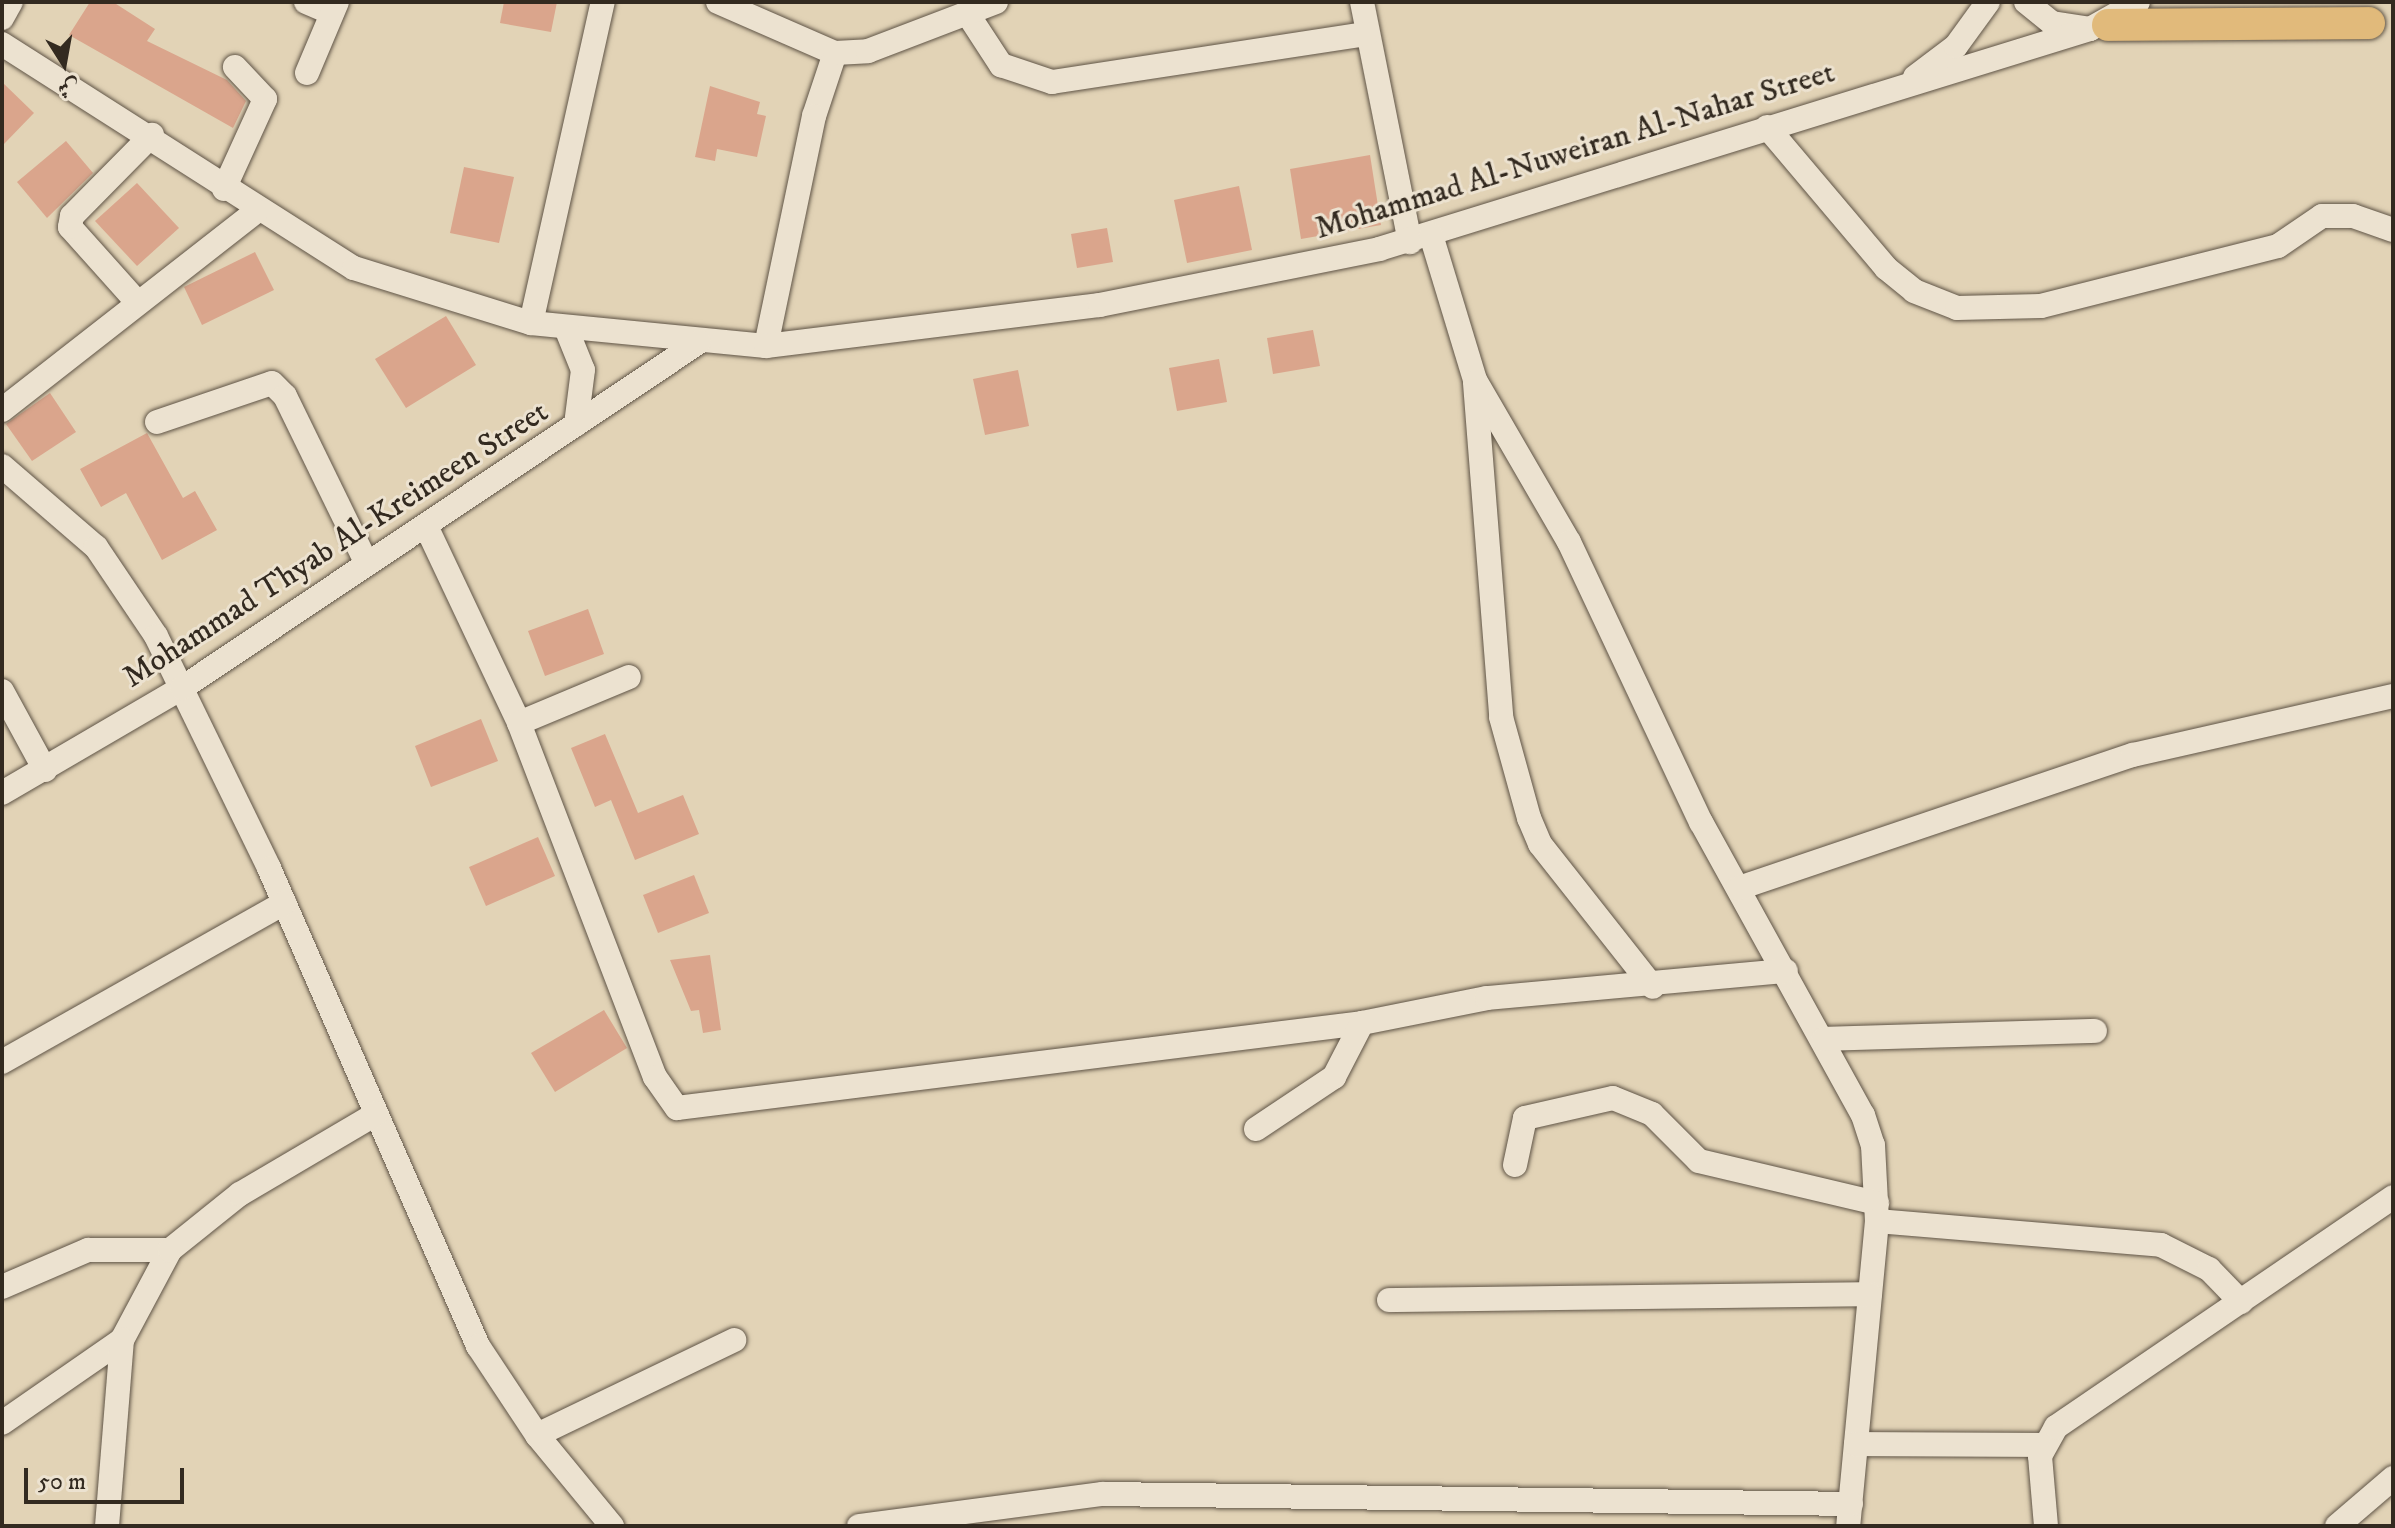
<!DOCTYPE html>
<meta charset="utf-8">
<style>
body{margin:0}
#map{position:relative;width:2395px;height:1528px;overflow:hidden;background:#e2d3b6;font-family:"IM FELL DW Pica",Amiri,serif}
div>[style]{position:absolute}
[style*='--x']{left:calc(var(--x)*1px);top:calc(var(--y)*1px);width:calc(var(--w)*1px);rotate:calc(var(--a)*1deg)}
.building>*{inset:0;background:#daa58c}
.roads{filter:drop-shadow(0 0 2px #5f5446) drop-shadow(0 0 2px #5f5446)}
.minor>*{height:24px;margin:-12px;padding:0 12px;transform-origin:12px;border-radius:12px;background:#ece2d0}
.major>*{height:32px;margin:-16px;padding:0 16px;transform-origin:16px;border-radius:16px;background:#e1ba7b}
span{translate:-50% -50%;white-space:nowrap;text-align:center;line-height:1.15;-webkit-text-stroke:6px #ece2d0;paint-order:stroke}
.street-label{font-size:32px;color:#332a20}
.frame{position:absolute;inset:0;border:4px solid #332a20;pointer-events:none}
.north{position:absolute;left:24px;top:24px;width:80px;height:80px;-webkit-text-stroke:6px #ece2d0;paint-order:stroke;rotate:169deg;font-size:22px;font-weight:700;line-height:32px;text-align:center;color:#332a20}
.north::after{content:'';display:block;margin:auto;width:28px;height:36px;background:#332a20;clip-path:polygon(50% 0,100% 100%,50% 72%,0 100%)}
.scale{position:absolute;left:24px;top:1468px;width:160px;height:36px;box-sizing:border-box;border:4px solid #332a20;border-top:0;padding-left:10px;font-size:24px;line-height:28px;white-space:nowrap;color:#332a20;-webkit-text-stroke:6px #ece2d0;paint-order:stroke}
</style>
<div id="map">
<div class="building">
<div style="clip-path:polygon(90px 2px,113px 2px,155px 29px,147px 41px,227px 80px,246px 101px,233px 128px,69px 35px)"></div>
<div style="clip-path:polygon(504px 2px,557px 2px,551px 32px,500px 23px)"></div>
<div style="clip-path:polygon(2px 82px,34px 113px,2px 146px)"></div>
<div style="clip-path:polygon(710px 86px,760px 102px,757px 114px,766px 116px,757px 157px,717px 149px,715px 161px,695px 157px)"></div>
<div style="clip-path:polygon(66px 141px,93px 173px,47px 218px,17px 182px)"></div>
<div style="clip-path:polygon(1370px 155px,1381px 225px,1301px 239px,1290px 169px)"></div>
<div style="clip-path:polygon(464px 167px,514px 177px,499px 243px,450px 233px)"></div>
<div style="clip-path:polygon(137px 183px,179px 228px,137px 266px,95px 221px)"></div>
<div style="clip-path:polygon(1239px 186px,1252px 250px,1187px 263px,1174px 200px)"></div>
<div style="clip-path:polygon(1107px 228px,1113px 262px,1077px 268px,1071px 234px)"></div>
<div style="clip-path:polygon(255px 252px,274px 290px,202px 325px,184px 287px)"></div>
<div style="clip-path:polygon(446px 316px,476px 365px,406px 408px,375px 359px)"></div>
<div style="clip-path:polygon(1313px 330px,1320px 366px,1273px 374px,1267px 338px)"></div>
<div style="clip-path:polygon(1219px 359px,1227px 402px,1177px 411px,1169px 368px)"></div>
<div style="clip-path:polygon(1018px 370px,1029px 426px,985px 435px,973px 379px)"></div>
<div style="clip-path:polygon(50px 393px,76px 432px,32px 461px,6px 424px)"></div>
<div style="clip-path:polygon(147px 433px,183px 498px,195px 491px,217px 530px,162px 560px,126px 493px,101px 507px,80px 469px)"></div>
<div style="clip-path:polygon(588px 609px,604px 654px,545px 676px,528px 631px)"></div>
<div style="clip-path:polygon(481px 719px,498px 761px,431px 787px,415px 746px)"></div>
<div style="clip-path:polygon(605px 734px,638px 813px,683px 795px,699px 834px,635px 860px,611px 800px,595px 807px,571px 748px)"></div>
<div style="clip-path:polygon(538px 837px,555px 876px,486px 906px,469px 867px)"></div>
<div style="clip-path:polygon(694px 875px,709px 913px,658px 933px,643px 895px)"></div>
<div style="clip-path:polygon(710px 955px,721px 1030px,703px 1033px,699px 1010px,691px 1011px,670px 960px)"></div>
<div style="clip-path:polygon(604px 1010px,627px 1048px,555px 1092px,531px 1053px)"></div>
</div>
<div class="roads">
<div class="minor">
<div style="--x:306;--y:2;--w:28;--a:23"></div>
<div style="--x:718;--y:2;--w:128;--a:23.6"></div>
<div style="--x:835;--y:53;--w:66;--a:108.4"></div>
<div style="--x:814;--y:116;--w:235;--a:101.8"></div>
<div style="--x:1362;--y:2;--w:245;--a:78.7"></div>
<div style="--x:2026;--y:2;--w:33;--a:39"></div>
<div style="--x:2052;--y:23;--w:38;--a:9"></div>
<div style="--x:2090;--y:29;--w:55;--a:-29.4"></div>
<div style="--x:969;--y:16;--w:59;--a:56.9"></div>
<div style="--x:1001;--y:65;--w:54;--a:18.4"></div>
<div style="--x:1052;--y:82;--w:319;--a:-8.7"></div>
<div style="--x:2;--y:18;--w:18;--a:-61"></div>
<div style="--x:2;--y:44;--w:417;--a:32.5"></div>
<div style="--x:354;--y:268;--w:185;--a:17.3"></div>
<div style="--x:531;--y:323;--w:236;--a:5.6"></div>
<div style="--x:766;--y:346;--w:337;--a:-7"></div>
<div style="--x:1100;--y:305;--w:285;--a:-11.3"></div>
<div style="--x:1379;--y:249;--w:744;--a:-17.19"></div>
<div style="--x:835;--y:53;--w:33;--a:-3"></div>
<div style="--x:868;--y:51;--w:137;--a:-20.9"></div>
<div style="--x:307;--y:73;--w:77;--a:-67.1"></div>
<div style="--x:1915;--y:77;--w:51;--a:-37.1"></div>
<div style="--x:1956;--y:46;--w:54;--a:-54"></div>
<div style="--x:1767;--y:127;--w:185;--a:49.8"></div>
<div style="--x:1886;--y:268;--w:36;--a:39"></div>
<div style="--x:1914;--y:291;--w:46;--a:21.6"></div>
<div style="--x:1957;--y:308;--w:84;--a:-1.4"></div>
<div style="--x:2041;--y:306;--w:244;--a:-14.2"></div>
<div style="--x:2278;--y:246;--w:53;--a:-34.3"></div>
<div style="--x:2322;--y:216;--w:31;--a:0"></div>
<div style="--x:2353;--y:216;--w:42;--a:19.3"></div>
<div style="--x:224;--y:189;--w:99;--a:-65.5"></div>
<div style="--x:265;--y:99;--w:44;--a:-133.2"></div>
<div style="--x:1431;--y:235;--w:152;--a:73.1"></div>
<div style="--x:1475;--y:380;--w:187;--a:59.9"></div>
<div style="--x:1569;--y:542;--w:310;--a:64.8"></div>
<div style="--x:1701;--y:822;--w:335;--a:61.1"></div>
<div style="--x:1863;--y:1115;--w:32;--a:72"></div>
<div style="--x:1873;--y:1145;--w:76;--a:87"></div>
<div style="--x:1877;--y:1221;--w:306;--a:95.4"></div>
<div style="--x:138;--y:303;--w:102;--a:-131.8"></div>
<div style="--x:70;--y:227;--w:11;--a:-80"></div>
<div style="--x:72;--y:216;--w:114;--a:-45.4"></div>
<div style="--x:531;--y:323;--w:329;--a:-77.4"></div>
<div style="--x:566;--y:328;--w:45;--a:68"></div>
<div style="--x:583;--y:370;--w:55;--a:97.3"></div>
<div style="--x:1475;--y:383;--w:335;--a:85.5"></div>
<div style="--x:1501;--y:717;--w:105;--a:74.5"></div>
<div style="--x:1529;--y:818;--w:28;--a:67"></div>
<div style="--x:1540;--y:844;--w:182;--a:51.7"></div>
<div style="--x:2;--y:410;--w:323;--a:-38"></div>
<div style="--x:157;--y:422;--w:121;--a:-18.7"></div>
<div style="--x:272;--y:383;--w:18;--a:45"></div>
<div style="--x:285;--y:396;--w:187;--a:64"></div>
<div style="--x:2;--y:466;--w:124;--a:40.8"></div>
<div style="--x:96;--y:547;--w:107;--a:56"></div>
<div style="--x:156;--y:636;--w:258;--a:64"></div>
<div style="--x:269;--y:868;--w:522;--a:66.38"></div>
<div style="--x:478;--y:1346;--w:107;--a:56.5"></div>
<div style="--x:537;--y:1435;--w:118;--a:50.5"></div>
<div style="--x:426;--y:526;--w:218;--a:64.7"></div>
<div style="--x:519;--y:723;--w:379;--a:69"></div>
<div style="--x:655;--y:1077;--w:38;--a:55"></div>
<div style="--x:677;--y:1108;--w:690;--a:-7.07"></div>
<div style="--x:1362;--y:1023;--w:127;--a:-11.3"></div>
<div style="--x:1487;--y:998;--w:300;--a:-5.2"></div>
<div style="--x:2;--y:691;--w:90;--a:61.4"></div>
<div style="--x:519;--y:723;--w:119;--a:-22.7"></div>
<div style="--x:2;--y:793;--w:208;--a:-30.3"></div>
<div style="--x:182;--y:688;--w:622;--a:-33.79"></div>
<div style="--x:1739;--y:888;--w:416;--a:-18.7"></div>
<div style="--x:2133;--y:755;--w:267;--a:-12.8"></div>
<div style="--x:1824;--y:1039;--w:271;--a:-1.7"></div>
<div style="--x:2;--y:1062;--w:324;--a:-29.4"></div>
<div style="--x:1256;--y:1129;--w:94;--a:-33.7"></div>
<div style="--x:1334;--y:1077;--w:61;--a:-62.6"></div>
<div style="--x:1515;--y:1165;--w:48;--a:-78"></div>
<div style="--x:1525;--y:1118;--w:90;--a:-12.8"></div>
<div style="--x:1613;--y:1098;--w:42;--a:22.3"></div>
<div style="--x:1652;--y:1114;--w:66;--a:45"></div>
<div style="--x:1699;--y:1161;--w:183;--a:13.3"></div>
<div style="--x:1877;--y:1221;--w:285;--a:4.8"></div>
<div style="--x:2161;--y:1245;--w:54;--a:26.6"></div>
<div style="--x:2209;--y:1269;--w:46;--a:45.9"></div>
<div style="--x:2;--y:1287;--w:94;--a:-23.3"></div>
<div style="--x:88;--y:1250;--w:82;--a:0"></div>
<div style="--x:1389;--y:1300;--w:481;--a:-0.7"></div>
<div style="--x:2;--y:1423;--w:146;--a:-34.7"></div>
<div style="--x:122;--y:1340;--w:102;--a:-61.9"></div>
<div style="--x:170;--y:1250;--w:90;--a:-38.7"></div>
<div style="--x:240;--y:1194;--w:158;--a:-30.5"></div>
<div style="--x:537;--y:1435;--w:219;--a:-25.7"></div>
<div style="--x:1856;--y:1444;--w:186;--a:0.3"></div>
<div style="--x:107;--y:1526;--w:187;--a:-85.4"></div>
<div style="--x:859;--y:1526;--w:245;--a:-7.5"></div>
<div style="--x:1102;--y:1494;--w:749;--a:0.76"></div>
<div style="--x:2046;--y:1526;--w:70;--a:-94.9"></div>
<div style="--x:2040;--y:1456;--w:33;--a:-61"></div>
<div style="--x:2056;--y:1427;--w:408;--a:-34.3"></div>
<div style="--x:2337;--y:1526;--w:74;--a:-40.6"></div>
</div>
<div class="major">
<div style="--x:2108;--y:25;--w:261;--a:-0.4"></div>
</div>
</div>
<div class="street-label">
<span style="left:1575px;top:151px;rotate:-17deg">Mohammad Al-Nuweiran Al-Nahar Street</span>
<span style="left:336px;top:545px;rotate:-33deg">Mohammad Thyab Al-Kreimeen Street</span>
</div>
<div class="frame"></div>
<div class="north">ش</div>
<div class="scale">50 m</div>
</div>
